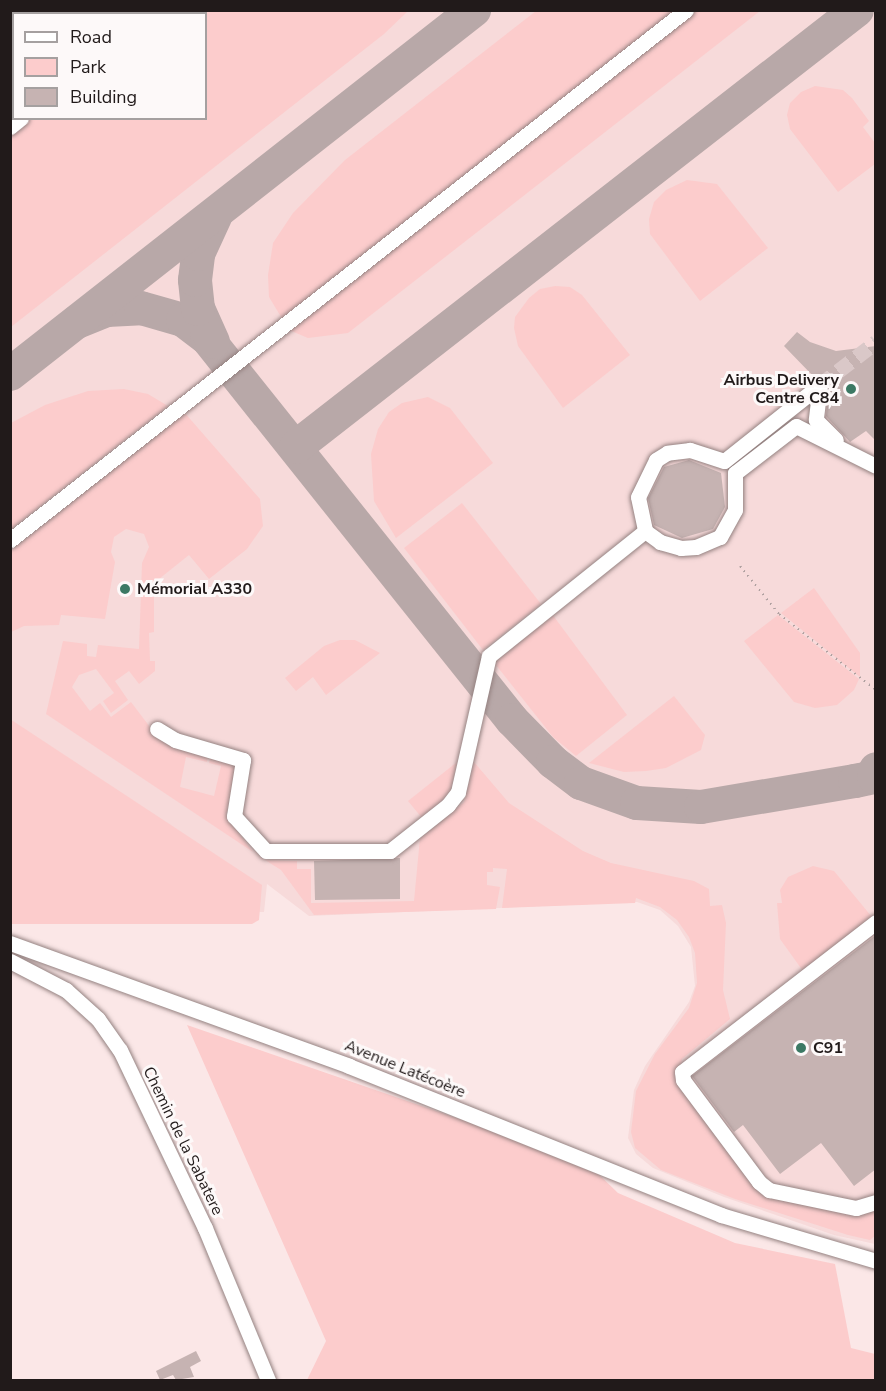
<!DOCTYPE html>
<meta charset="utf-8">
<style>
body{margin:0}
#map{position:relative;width:886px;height:1391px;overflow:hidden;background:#fbe7e7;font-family:"Nunito Sans",sans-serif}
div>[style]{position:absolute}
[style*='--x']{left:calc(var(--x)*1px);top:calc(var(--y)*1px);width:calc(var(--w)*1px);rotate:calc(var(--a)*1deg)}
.built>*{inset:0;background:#f7dada}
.green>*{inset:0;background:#fccccc}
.taxiway>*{height:34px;margin:-17px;padding:0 17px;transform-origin:17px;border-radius:17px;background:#b8a8a8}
.building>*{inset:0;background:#c6b3b2}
.minor-tunnel>*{height:15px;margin-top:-7.5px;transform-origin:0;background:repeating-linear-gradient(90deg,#dac8c8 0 15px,transparent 0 23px)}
.path>*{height:2px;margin-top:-1px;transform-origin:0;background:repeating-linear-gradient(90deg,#afa0a0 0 1.5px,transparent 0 6px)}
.roads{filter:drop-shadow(0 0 2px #948281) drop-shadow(0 0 2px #948281)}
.minor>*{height:15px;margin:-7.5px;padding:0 7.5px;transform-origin:7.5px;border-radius:7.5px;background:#fff}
.dots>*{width:16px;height:16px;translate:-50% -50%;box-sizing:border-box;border:3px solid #fdf9f9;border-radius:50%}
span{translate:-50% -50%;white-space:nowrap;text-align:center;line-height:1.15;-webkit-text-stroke:6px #fdf9f9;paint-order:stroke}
.poi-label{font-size:16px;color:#211a1a;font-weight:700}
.right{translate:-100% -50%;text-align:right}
.left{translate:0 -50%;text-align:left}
.street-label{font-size:16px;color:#211a1a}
.frame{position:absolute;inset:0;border:12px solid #211a1a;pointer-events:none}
.legend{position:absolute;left:12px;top:12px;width:195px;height:108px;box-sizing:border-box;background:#fdf9f9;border:2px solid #a5a0a0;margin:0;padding:8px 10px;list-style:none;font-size:18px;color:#211a1a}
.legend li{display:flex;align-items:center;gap:12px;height:30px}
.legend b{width:30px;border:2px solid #a5a0a0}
</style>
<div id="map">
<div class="built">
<div style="clip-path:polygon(evenodd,11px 11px,875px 11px,875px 1244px,834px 1235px,724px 1197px,653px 1168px,636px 1154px,628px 1138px,634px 1090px,645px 1066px,689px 1002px,695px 986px,691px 947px,678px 926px,660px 910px,637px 902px,309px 916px,267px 884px,264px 912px,11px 910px,11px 11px,14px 14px,206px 14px,206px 118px,14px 118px,14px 14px)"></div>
</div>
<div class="green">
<div style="clip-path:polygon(evenodd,11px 11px,408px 11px,384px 34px,11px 327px,11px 11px,14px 14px,206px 14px,206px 118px,14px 118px,14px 14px)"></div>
<div style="clip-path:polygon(536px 11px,760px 11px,348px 333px,308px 338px,289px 330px,269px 297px,268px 275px,273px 243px,293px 213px,345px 160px)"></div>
<div style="clip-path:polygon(815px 86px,843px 90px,852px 98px,869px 121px,863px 127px,875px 143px,875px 164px,838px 192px,790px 129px,787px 115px,790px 103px,801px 92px)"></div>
<div style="clip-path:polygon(687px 180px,717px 184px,768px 248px,700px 301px,650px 234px,649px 219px,654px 202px,666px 190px)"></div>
<div style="clip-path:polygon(555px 286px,570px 287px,582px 295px,630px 355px,563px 408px,518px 346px,514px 328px,515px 317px,529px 298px,540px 289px)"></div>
<div style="clip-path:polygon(124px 389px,148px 394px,168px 406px,11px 529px,11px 423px,45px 405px,88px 391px)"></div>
<div style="clip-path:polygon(428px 397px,450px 408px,493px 463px,396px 538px,374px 501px,371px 454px,378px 429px,389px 412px,402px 403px)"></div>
<div style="clip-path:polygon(184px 412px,260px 499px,263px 526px,247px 549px,209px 579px,189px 555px,154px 583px,154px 632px,149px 633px,150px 661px,155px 661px,155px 671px,139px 684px,129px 671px,115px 681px,128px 700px,111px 713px,103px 701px,114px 693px,96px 669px,79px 675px,72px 687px,90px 711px,100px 703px,111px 717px,131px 702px,156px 735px,208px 755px,207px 762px,186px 757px,180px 787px,214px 796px,221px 766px,209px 763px,211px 755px,236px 763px,226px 816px,253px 852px,46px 714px,63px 641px,87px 644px,87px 656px,96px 657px,98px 645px,139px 649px,142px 563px,149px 547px,144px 534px,126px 529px,114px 537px,111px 552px,115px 562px,105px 619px,61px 615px,59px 625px,24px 626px,11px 632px,11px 551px)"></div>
<div style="clip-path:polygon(462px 503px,541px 604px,483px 650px,404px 548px)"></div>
<div style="clip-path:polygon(814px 588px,860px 653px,860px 677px,781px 613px)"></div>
<div style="clip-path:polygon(552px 614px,627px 715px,576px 756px,553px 737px,492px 660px)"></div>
<div style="clip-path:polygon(778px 615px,859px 679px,854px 690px,837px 705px,815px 708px,794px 702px,744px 641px)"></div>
<div style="clip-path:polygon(355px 640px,380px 653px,326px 695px,313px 677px,296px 691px,285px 678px,324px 646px,340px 640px)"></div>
<div style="clip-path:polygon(674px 696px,705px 735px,701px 750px,666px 768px,646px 771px,624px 772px,589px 763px)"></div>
<div style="clip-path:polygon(10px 719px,262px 885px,259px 920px,252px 924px,11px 924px)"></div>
<div style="clip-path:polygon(457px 762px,450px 794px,422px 818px,408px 801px)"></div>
<div style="clip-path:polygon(474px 762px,509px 803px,583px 851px,611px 863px,694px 881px,709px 889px,710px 906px,722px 905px,726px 923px,723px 990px,730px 1019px,682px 1059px,679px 1078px,764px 1191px,875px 1209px,875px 1236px,870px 1240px,848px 1235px,735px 1199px,661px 1170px,635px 1148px,631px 1132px,636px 1091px,655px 1054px,689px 1008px,697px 983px,695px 953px,689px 937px,677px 920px,660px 907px,636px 898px,635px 903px,502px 908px,507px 869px,493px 868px,493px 872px,487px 872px,487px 885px,500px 887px,496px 909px,314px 915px,281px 870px,265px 860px,297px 861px,297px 869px,311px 869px,311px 903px,414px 901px,420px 838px,464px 802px)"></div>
<div style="clip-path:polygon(813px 866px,834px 871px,872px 917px,803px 971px,780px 939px,777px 903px,782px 903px,780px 890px,788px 877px)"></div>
<div style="clip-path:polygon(187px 1025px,587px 1163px,618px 1193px,735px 1243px,835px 1264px,851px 1348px,875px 1354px,875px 1380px,307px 1380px,326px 1341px)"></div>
</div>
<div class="taxiway">
<div style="--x:77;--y:322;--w:32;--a:-22"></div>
<div style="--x:107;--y:310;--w:34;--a:-3"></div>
<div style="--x:141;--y:308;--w:44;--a:15.9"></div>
<div style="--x:183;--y:320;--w:30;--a:37"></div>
<div style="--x:207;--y:338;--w:489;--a:51.4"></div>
<div style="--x:512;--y:720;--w:59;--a:45.7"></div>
<div style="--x:553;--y:762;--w:35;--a:37"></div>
<div style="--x:581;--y:783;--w:59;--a:19.7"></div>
<div style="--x:637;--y:803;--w:64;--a:3.6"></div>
<div style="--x:701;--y:807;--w:156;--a:-9.6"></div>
<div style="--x:855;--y:781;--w:19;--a:-12"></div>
<div style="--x:874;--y:777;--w:8;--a:-76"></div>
<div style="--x:213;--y:342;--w:36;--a:-114"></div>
<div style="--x:198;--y:309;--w:29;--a:-96"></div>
<div style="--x:195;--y:280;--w:26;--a:-83"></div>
<div style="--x:198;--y:254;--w:41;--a:-65.3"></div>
<div style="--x:10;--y:374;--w:590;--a:-38.11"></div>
<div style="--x:296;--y:447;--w:711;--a:-37.92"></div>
</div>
<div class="building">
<div style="clip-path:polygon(797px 332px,810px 342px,836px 351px,876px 346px,876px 441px,866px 431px,850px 442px,826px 416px,829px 381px,822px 375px,814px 377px,784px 346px)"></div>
<div style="clip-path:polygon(689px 460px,721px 473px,725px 507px,713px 529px,682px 538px,654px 525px,648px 498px,664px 467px)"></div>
<div style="clip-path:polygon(400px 858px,400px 899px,315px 900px,314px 861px)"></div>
<div style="clip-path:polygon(876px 935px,876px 1169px,854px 1186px,821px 1143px,780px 1174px,743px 1125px,734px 1132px,692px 1076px)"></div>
<div style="clip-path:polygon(196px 1351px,201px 1361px,190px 1367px,194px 1377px,176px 1380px,173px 1375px,160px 1380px,156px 1371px)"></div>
</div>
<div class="minor-tunnel">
<div style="--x:820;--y:385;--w:71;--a:-37.5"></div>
</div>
<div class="path">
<div style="--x:740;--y:566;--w:62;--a:50.9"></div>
<div style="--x:779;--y:614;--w:123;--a:38.1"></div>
</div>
<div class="roads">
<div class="minor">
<div style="--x:154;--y:14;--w:6;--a:-45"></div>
<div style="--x:10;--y:127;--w:14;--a:-39"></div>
<div style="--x:820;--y:385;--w:122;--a:141.6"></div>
<div style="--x:724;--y:461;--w:36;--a:-162"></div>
<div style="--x:690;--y:450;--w:23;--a:173"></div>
<div style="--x:667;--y:453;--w:13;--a:148"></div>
<div style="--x:656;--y:460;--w:41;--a:115.9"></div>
<div style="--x:638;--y:497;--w:35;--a:78"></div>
<div style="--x:645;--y:531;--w:19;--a:36"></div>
<div style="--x:660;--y:542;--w:22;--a:16"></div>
<div style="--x:681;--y:548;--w:15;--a:-4"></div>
<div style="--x:696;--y:547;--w:26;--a:-23"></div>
<div style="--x:720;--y:537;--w:31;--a:-61"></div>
<div style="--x:735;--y:510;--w:37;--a:-90"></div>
<div style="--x:735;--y:473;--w:77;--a:-37.6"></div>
<div style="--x:796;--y:426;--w:89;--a:26.6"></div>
<div style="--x:820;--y:385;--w:35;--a:97"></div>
<div style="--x:816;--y:420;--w:28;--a:45"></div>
<div style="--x:10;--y:540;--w:859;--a:-38.1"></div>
<div style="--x:157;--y:729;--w:21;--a:31"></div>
<div style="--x:175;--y:740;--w:71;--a:16.4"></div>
<div style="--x:243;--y:760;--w:57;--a:99.1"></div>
<div style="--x:234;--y:816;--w:47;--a:47.6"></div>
<div style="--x:266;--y:851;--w:124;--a:0"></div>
<div style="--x:390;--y:851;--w:74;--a:-38.4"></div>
<div style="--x:448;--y:805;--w:16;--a:-52"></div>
<div style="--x:458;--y:792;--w:139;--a:-77.2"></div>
<div style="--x:489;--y:656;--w:200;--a:-38.7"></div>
<div style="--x:876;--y:922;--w:245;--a:142.3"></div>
<div style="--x:682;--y:1072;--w:8;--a:83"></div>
<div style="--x:683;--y:1080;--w:127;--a:53.3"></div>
<div style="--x:759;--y:1182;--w:13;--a:39"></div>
<div style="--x:769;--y:1190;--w:89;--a:11.7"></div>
<div style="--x:856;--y:1208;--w:21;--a:-17"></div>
<div style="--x:10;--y:943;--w:361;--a:19.9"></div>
<div style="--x:349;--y:1066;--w:401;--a:21.8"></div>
<div style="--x:721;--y:1215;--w:162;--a:16.5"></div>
<div style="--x:10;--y:961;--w:63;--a:27.4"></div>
<div style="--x:66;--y:990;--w:43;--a:42.2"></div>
<div style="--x:98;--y:1019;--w:38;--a:55"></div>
<div style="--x:120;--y:1050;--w:197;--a:64.5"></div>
<div style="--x:205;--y:1228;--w:165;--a:67.5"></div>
</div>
</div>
<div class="dots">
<div style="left:851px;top:389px;background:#3c7964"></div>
<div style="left:125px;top:589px;background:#3c7964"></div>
<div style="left:801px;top:1048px;background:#3c7964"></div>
</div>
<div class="poi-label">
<span class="right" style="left:839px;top:389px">Airbus Delivery<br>Centre C84</span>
<span class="left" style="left:137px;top:589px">Mémorial A330</span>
<span class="left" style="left:813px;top:1048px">C91</span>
</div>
<div class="street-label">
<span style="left:405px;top:1069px;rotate:22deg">Avenue Latécoère</span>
<span style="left:183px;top:1141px;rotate:64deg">Chemin de la Sabatere</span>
</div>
<div class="frame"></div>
<ul class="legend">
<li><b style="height:8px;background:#fff"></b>Road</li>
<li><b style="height:16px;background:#fccccc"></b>Park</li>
<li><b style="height:16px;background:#c6b3b2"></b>Building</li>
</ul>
</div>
